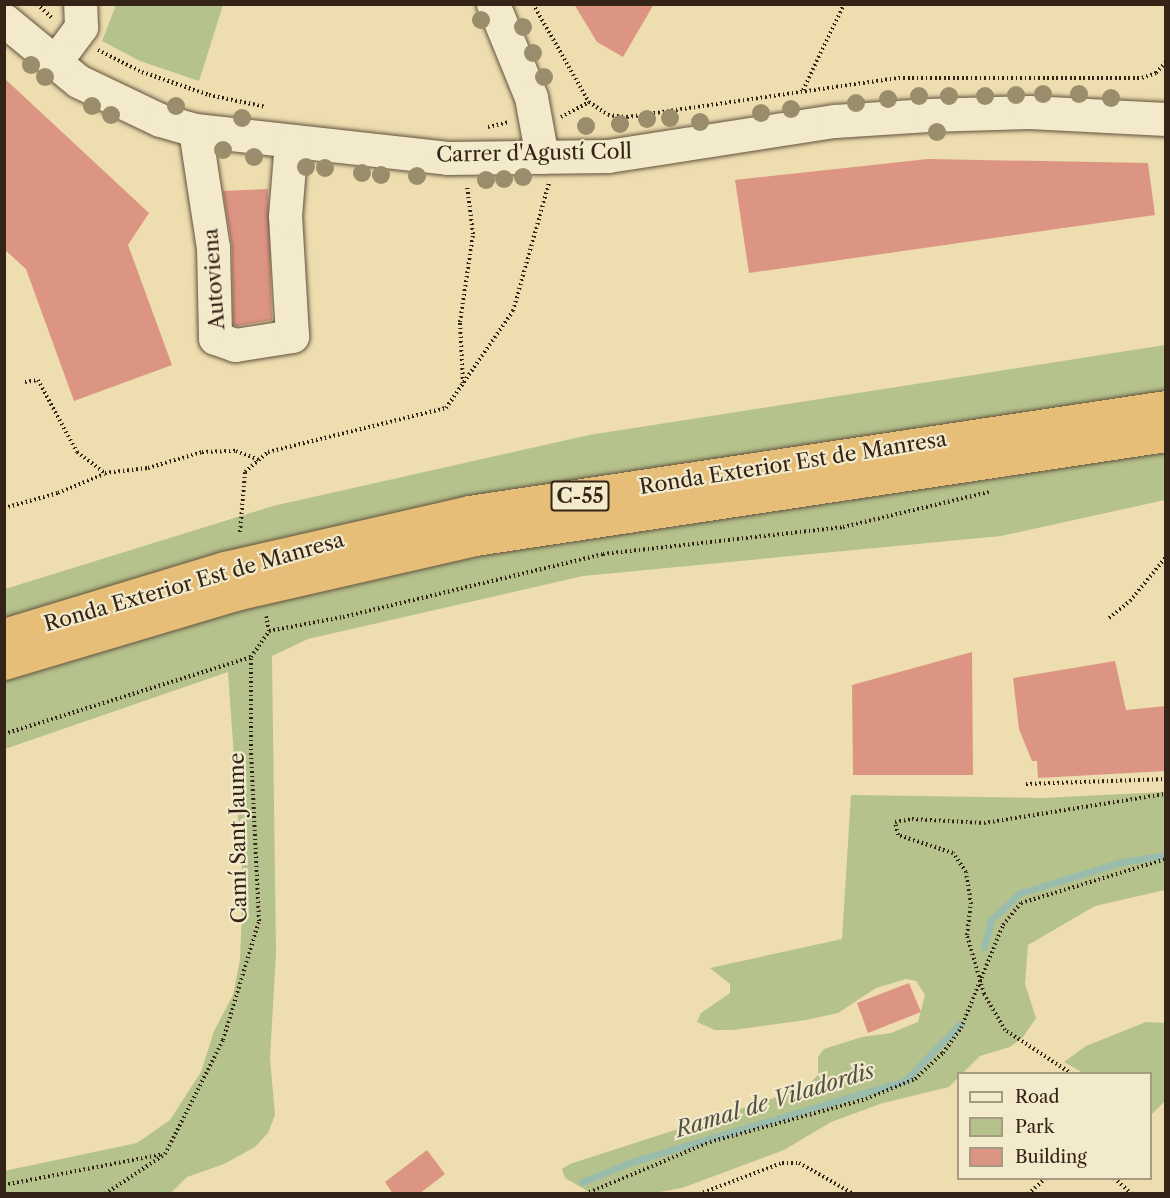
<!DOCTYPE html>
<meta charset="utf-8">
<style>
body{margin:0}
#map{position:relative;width:1170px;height:1198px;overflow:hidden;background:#edddaf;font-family:"Libre Caslon Text",serif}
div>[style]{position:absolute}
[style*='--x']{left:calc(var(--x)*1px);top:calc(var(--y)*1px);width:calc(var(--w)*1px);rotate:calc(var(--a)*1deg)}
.green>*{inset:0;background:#b5c28c}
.stream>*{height:7px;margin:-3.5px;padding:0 3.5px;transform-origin:3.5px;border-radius:3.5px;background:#99bcac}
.building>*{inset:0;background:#dd9583}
.path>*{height:4px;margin-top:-2px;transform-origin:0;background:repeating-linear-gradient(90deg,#332417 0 1.5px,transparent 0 4.5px)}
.roads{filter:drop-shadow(0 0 2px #62523d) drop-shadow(0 0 2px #62523d)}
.minor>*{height:33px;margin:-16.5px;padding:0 16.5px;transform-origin:16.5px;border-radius:16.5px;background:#f3e9cb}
.highway>*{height:33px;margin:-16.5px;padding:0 16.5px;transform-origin:16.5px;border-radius:16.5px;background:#e6be78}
.trees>*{width:18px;height:18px;margin:-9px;border-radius:50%;background:#998d6b}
span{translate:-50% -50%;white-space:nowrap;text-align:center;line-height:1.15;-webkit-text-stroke:4.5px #f3e9cb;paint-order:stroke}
.shield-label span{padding:2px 4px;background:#f3e9cb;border:2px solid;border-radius:4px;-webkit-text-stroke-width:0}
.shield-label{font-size:20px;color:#332417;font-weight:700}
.street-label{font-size:21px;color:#332417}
.water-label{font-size:22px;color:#525244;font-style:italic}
.frame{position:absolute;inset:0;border:6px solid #332417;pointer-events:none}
.legend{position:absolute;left:957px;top:1072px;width:195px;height:108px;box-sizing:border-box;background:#f3e9cb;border:2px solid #a69a83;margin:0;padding:8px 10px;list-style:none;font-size:18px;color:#332417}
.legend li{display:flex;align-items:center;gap:12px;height:30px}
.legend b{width:30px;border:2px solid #a69a83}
</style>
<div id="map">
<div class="green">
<div style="clip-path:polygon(116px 5px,223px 5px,199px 81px,140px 61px,102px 41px)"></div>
<div style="clip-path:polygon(1165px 345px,1165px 500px,1001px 536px,583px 576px,308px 639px,272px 656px,276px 953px,270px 1058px,275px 1115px,268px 1133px,255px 1147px,224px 1164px,187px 1177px,171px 1193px,5px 1193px,4px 1171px,137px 1143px,170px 1120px,201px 1072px,214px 1031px,233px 995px,240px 960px,243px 885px,228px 672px,5px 749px,5px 589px,273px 506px,589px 435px)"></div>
<div style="clip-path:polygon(1165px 792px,1165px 890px,1095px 906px,1028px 945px,1025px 984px,1036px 1018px,1023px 1037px,1010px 1047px,980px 1056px,949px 1087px,883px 1103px,831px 1122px,784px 1150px,682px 1188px,649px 1194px,591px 1193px,565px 1178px,562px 1169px,570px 1164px,805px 1088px,818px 1075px,818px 1057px,824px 1049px,862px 1037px,891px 1033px,918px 1022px,925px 995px,916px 981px,906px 979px,876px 988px,838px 1013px,806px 1020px,733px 1030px,715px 1030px,697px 1022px,701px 1013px,730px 993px,730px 984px,710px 968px,842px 939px,851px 795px,1042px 798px)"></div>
<div style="clip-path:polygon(1146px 1022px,1166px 1023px,1165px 1101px,1151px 1115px,1150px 1074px,1083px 1073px,1064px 1062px,1086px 1046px)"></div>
</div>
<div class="stream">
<div style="--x:984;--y:947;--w:28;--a:-75"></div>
<div style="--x:991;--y:920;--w:40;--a:-43"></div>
<div style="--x:1020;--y:893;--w:107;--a:-16.9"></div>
<div style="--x:1122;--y:862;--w:45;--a:-9"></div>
<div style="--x:582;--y:1182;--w:53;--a:-22.2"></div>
<div style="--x:631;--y:1162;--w:286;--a:-16.5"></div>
<div style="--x:905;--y:1081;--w:79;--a:-46"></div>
</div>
<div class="building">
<div style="clip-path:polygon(574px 4px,654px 4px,623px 57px,597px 42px)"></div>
<div style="clip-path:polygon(4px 78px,149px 213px,128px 245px,172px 365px,74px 401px,26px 269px,4px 249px)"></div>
<div style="clip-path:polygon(928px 159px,1148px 163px,1155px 215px,749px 273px,735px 180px)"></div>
<div style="clip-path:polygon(268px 189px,272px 320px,237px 326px,233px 325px,232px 247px,223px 191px)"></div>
<div style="clip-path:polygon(972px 652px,973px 775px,853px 775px,852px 685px)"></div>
<div style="clip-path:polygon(1115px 661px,1126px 710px,1166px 706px,1166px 771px,1038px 778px,1037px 761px,1032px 761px,1019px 729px,1013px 678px)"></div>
<div style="clip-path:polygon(909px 983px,921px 1012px,868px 1033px,857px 1003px)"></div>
<div style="clip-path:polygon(427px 1150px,445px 1174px,419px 1194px,393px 1194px,385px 1182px)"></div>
</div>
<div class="path">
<div style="--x:37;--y:4;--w:22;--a:43"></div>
<div style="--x:533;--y:4;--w:113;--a:60.3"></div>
<div style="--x:589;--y:102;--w:23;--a:34"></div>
<div style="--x:608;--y:115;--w:19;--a:6"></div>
<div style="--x:627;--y:117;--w:275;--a:-8.2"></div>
<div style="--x:899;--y:78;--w:243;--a:0"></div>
<div style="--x:1142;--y:78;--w:15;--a:-20"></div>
<div style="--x:1156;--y:73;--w:15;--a:-48"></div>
<div style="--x:98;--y:50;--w:49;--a:26.6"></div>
<div style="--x:142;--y:72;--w:71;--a:18.9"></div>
<div style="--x:209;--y:95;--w:58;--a:11.9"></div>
<div style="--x:803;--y:90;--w:95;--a:-64.5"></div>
<div style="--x:561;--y:117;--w:32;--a:-28"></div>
<div style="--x:488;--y:127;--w:22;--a:-13"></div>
<div style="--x:25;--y:382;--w:13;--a:-9"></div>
<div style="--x:38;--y:380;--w:82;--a:61.6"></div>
<div style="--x:77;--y:452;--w:35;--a:37"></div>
<div style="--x:105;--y:473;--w:43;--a:-6.6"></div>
<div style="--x:148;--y:468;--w:56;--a:-16.5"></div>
<div style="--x:202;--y:452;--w:34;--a:-2"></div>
<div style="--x:236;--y:451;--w:25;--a:21"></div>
<div style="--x:463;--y:383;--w:61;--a:-92.8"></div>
<div style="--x:460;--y:322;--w:89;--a:-81.6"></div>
<div style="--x:473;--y:234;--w:49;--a:-97"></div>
<div style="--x:4;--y:508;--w:56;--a:-15.5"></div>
<div style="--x:58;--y:493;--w:50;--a:-22.4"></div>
<div style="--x:240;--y:532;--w:60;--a:-85.2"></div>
<div style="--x:245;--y:472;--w:30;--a:-41"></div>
<div style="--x:268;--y:452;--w:183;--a:-13.9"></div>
<div style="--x:446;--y:408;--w:118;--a:-55.4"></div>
<div style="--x:513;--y:311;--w:133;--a:-74.3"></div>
<div style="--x:1109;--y:618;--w:27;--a:-39"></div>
<div style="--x:1130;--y:601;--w:57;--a:-50.7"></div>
<div style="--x:269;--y:631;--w:75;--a:-10.7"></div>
<div style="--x:343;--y:617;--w:268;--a:-13.6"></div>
<div style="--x:603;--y:554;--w:242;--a:-6.4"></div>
<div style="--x:843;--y:527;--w:150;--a:-13.5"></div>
<div style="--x:4;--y:734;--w:259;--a:-17.3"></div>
<div style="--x:1026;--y:784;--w:140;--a:-2"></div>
<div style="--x:1072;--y:1074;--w:80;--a:-146.7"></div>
<div style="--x:1005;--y:1030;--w:42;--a:-120.3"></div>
<div style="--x:984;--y:994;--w:61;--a:-106.1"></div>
<div style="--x:967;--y:935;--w:31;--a:-83"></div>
<div style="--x:971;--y:904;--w:32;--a:-99"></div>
<div style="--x:966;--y:872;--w:23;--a:-124"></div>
<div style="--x:953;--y:853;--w:58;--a:-161.9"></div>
<div style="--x:898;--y:835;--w:13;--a:-103"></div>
<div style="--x:895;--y:822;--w:17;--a:-10"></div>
<div style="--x:912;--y:819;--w:72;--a:3.2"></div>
<div style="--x:984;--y:823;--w:184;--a:-9.1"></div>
<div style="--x:1114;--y:1178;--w:24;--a:42"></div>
<div style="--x:4;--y:1185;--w:162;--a:-11"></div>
<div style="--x:105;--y:1194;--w:72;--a:-33.7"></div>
<div style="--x:165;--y:1154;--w:128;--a:-63"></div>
<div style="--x:223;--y:1040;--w:124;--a:-73.2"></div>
<div style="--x:259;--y:921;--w:171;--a:-92.7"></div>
<div style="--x:251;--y:750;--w:93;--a:-90"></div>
<div style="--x:251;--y:657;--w:32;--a:-55"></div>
<div style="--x:269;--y:631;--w:15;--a:-101"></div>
<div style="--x:585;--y:1194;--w:135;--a:-22.6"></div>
<div style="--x:710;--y:1142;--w:162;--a:-15.4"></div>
<div style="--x:866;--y:1099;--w:53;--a:-22.2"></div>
<div style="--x:915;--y:1079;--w:38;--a:-43"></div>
<div style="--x:943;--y:1053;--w:31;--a:-54"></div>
<div style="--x:961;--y:1028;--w:111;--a:-67.8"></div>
<div style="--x:1003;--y:925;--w:28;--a:-51"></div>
<div style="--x:1021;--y:903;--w:152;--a:-16.9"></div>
<div style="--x:699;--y:1194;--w:89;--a:-20.5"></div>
<div style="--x:782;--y:1163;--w:17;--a:0"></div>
<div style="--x:799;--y:1163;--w:63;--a:29.4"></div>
<div style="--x:1028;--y:1194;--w:24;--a:-42"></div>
</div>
<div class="roads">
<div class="minor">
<div style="--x:493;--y:4;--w:100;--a:67.8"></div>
<div style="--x:531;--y:97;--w:61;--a:79.6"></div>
<div style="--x:4;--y:20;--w:96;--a:39.5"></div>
<div style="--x:78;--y:81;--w:91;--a:25.4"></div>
<div style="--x:160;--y:120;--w:36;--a:16"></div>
<div style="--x:195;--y:130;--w:254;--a:6.3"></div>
<div style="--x:447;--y:158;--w:161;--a:-0.7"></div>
<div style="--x:608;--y:156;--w:230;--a:-8.8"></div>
<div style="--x:835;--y:121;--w:93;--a:-3.7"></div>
<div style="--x:928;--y:115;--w:101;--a:-1.7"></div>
<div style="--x:1029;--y:112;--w:137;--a:2.9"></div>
<div style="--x:55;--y:62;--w:44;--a:-53.4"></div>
<div style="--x:81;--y:27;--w:23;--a:-92"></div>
<div style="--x:195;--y:130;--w:118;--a:81.3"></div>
<div style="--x:213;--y:247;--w:91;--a:88.7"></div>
<div style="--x:215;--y:338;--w:21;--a:19"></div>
<div style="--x:235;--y:345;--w:58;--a:-9"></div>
<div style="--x:292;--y:336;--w:120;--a:-93.3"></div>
<div style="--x:285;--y:216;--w:75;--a:-85.4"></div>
</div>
<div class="highway">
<div style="--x:4;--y:635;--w:231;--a:-16.9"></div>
<div style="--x:225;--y:568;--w:250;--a:-12.9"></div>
<div style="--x:469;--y:512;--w:705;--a:-8.57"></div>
<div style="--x:4;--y:663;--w:241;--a:-16.6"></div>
<div style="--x:235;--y:594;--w:246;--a:-12.9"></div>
<div style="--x:475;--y:539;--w:699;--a:-8.56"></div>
</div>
</div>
<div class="trees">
<div style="left:481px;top:20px"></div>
<div style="left:523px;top:27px"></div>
<div style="left:533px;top:53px"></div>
<div style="left:31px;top:65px"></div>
<div style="left:45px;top:77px"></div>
<div style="left:544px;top:77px"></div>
<div style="left:1043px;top:94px"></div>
<div style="left:1079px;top:94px"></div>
<div style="left:1016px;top:95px"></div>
<div style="left:919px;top:96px"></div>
<div style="left:949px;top:96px"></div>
<div style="left:985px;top:96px"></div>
<div style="left:1111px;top:98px"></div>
<div style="left:888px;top:99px"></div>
<div style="left:856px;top:103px"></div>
<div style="left:92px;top:106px"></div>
<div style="left:176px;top:106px"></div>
<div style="left:791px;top:109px"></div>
<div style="left:761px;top:113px"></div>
<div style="left:111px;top:115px"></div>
<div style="left:242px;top:118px"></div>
<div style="left:670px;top:118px"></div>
<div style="left:647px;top:119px"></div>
<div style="left:700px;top:122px"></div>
<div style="left:620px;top:124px"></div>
<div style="left:586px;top:126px"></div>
<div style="left:937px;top:132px"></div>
<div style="left:223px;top:150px"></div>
<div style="left:254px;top:157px"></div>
<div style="left:306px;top:167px"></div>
<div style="left:325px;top:168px"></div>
<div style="left:362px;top:173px"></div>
<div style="left:381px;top:175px"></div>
<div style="left:417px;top:176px"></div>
<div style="left:523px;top:177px"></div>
<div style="left:504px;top:179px"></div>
<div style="left:486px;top:180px"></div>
</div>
<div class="shield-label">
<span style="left:580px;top:496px">C-55</span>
</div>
<div class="street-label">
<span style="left:534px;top:153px;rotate:-1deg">Carrer d'Agustí Coll</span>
<span style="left:214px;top:279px;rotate:-94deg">Autoviena</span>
<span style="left:793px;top:463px;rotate:-9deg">Ronda Exterior Est de Manresa</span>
<span style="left:194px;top:582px;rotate:-16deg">Ronda Exterior Est de Manresa</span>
<span style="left:238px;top:838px;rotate:-91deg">Camí Sant Jaume</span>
</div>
<div class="water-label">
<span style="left:775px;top:1100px;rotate:-17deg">Ramal de Viladordis</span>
</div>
<div class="frame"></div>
<ul class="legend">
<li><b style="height:8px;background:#f3e9cb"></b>Road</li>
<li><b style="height:16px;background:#b5c28c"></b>Park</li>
<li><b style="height:16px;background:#dd9583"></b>Building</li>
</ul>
</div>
